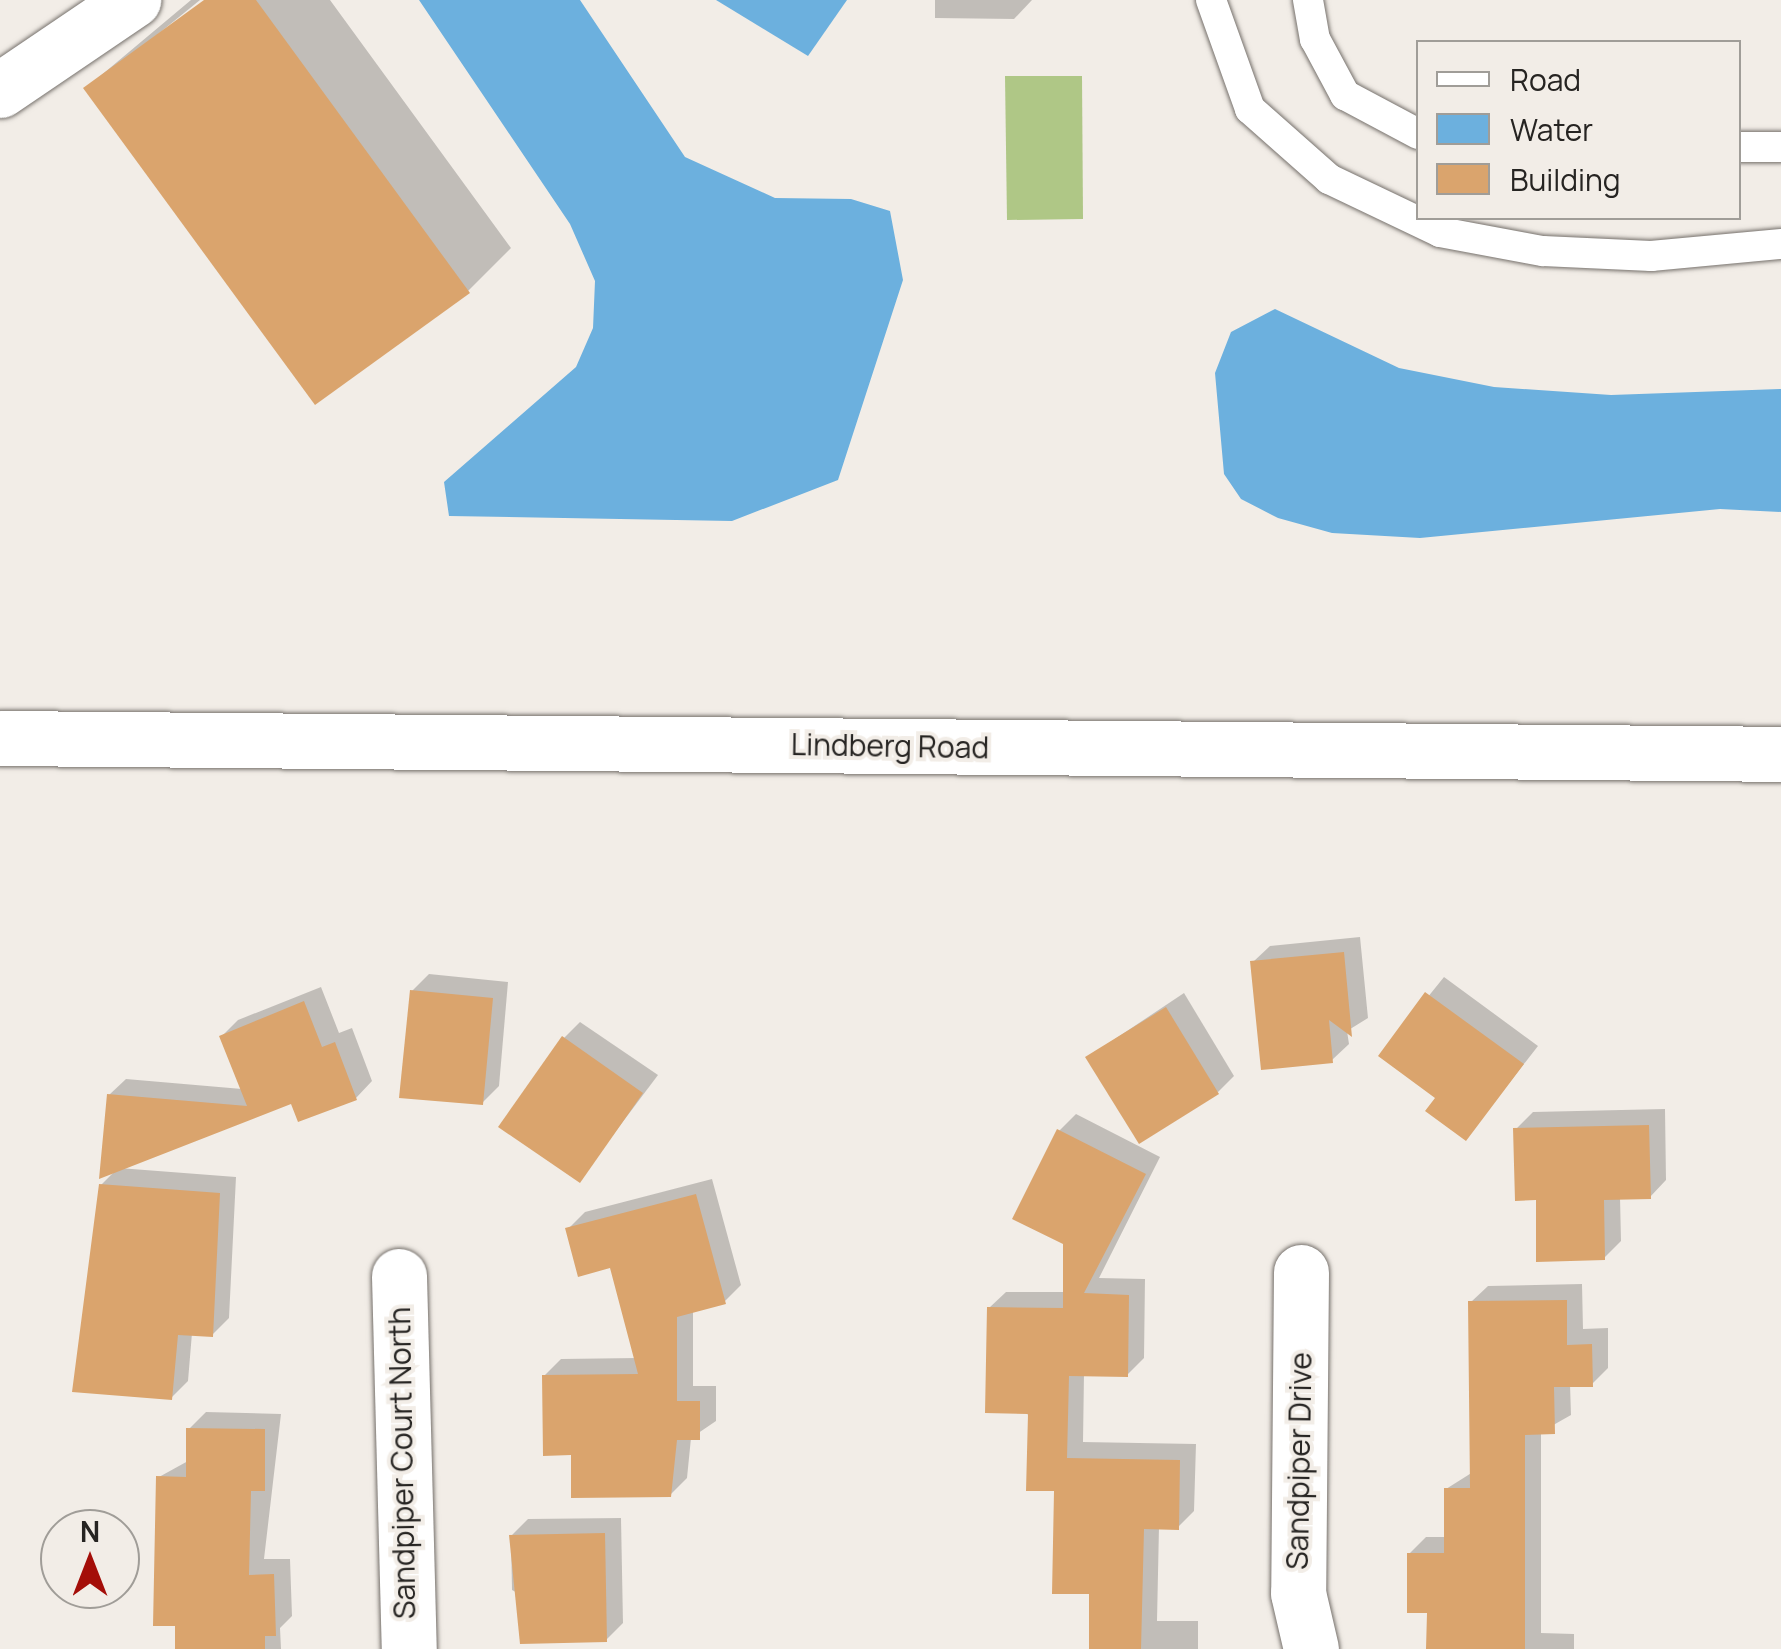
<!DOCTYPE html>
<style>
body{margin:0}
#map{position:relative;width:1781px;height:1649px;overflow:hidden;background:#f2ede7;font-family:Manrope,sans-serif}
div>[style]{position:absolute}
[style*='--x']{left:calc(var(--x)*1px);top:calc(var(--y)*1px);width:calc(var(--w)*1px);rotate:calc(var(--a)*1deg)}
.green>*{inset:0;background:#afc786}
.water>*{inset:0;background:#6cb0de}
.shadow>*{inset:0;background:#0003}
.building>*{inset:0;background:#daa46d}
.roads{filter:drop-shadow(0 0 2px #76716c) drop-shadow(0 0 2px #76716c)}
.service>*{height:30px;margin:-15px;padding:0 15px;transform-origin:15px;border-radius:15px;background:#fff}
.minor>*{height:55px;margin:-27.5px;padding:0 27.5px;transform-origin:27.5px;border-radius:27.5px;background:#fff}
.secondary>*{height:55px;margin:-27.5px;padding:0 27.5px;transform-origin:27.5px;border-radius:27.5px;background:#fff}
span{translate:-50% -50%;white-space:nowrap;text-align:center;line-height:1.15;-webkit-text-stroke:8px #f2ede7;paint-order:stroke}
.street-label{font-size:30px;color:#262422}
.legend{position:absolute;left:1416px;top:40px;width:325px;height:180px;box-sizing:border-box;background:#f2ede7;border:2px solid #a09d98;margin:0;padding:12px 18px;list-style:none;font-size:30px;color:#262422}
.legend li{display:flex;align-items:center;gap:20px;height:50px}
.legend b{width:50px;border:2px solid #a09d98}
.north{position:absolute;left:40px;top:1509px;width:100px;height:100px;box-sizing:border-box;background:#f2ede7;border:2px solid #a09d98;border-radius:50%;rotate:0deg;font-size:28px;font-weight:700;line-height:40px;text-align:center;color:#262422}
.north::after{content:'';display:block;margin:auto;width:35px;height:45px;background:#a40e09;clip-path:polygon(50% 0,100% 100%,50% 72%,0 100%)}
</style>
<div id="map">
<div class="green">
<div style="clip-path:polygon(1005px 76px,1082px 76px,1083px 219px,1007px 220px)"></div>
</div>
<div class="water">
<div style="clip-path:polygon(419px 0,580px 0,685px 157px,775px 198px,851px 199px,890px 211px,903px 280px,838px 480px,732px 521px,449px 516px,444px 482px,576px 367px,593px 328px,595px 281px,570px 224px)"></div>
<div style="clip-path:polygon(716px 0,847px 0,808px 56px)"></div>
<div style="clip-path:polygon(1275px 309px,1399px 368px,1494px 387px,1611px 395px,1781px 389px,1781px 512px,1720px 509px,1420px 538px,1332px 533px,1278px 518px,1241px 499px,1224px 474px,1215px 373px,1231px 332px)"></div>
</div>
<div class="shadow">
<div style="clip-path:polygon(191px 0,200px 0,131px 56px,208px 0,330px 0,511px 248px,468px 291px,86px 88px)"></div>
<div style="clip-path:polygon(935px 0,1032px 0,1014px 19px,935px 18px)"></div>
<div style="clip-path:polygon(1360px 937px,1368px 1018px,1347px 1031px,1349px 1044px,1332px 1060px,1253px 962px,1270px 946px)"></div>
<div style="clip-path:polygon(429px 974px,508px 982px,499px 1086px,482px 1103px,412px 991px)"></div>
<div style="clip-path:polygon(1444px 977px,1538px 1046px,1466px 1138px,1439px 1097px,1381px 1055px)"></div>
<div style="clip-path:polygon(321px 987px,339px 1033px,352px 1028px,372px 1081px,356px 1098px,292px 1100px,119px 1168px,236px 1177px,229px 1318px,212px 1335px,192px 1333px,188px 1381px,171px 1398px,101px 1185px,117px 1169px,109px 1095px,126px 1079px,242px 1089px,222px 1036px,238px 1020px)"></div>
<div style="clip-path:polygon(1184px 993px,1234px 1076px,1218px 1092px,1088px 1057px)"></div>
<div style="clip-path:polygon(580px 1022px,658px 1075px,579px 1180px,564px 1038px)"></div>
<div style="clip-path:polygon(1665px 1109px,1666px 1180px,1650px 1197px,1620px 1197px,1621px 1241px,1604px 1258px,1538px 1197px,1516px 1129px,1533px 1112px)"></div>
<div style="clip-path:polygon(1076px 1114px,1160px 1157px,1099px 1278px,1145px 1279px,1144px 1358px,1127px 1375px,1084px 1374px,1083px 1442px,1196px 1444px,1194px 1511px,1178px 1527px,1159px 1527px,1157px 1621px,1198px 1621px,1198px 1649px,1091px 1649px,1092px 1592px,989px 1308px,1006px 1292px,1066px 1292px,1059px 1131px)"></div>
<div style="clip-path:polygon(712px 1179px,741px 1285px,724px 1302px,693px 1310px,693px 1386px,716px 1386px,716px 1421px,691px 1438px,687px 1478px,670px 1495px,573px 1452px,544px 1376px,561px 1359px,637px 1358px,611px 1265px,568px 1229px,585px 1212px)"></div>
<div style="clip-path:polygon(1582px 1284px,1583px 1329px,1608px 1328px,1608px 1368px,1592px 1384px,1570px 1384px,1571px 1415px,1541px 1432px,1541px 1633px,1574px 1634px,1574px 1649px,1429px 1649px,1429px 1611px,1409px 1554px,1426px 1537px,1447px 1537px,1446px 1489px,1473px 1472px,1471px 1302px,1488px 1286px)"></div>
<div style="clip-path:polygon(206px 1412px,281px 1414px,264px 1559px,290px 1559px,292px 1616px,280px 1628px,281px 1649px,178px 1649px,159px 1477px,188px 1461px,189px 1429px)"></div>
<div style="clip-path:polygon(621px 1518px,623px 1623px,606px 1640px,512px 1590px,511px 1536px,528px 1519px)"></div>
</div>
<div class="building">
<div style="clip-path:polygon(204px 0,256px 0,470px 293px,315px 405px,83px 88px)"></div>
<div style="clip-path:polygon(1344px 952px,1352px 1037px,1329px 1020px,1333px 1063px,1261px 1070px,1250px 961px)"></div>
<div style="clip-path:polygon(410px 990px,493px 998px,483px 1105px,399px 1098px)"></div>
<div style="clip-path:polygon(1425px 992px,1524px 1064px,1466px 1141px,1425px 1111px,1435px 1098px,1378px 1056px)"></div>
<div style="clip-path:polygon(304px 1001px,322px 1047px,335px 1042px,357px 1100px,298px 1122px,291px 1104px,99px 1179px,107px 1094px,247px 1106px,219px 1036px)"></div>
<div style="clip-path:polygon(1166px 1007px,1219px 1094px,1139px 1144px,1085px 1057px)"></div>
<div style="clip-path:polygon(562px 1036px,643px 1093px,580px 1183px,498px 1127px)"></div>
<div style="clip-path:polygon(1649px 1125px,1651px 1199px,1604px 1200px,1605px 1260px,1536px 1262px,1536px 1200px,1515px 1201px,1513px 1128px)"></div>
<div style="clip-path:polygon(1057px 1129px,1146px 1174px,1084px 1293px,1129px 1295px,1128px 1377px,1069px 1376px,1067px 1458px,1180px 1460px,1179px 1530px,1144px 1529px,1141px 1649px,1089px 1649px,1089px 1594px,1052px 1594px,1054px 1491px,1026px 1491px,1028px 1414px,985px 1413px,987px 1307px,1063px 1308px,1063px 1244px,1012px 1219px)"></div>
<div style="clip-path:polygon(99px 1184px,220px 1193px,213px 1337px,178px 1335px,172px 1400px,72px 1392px)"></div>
<div style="clip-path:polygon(696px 1194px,726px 1304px,677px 1317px,677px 1401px,700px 1401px,700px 1440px,677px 1440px,671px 1497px,571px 1498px,571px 1455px,543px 1456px,542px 1375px,638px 1374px,610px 1268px,578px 1277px,565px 1228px)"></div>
<div style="clip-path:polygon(1567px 1300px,1567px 1345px,1592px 1344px,1593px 1387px,1554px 1387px,1555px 1434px,1525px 1435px,1525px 1649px,1426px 1649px,1427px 1613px,1407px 1613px,1407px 1553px,1444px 1553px,1444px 1488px,1470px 1488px,1468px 1301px)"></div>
<div style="clip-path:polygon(186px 1428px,265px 1429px,265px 1491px,251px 1491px,249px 1575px,274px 1574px,276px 1636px,265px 1636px,265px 1649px,175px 1649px,175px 1626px,153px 1626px,156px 1476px,186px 1477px)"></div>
<div style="clip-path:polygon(605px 1533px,607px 1642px,520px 1644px,509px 1535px)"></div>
</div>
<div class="roads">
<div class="service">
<div style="--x:1211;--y:0;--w:116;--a:70.3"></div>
<div style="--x:1250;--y:109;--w:106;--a:41.5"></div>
<div style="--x:1329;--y:179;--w:123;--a:25.5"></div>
<div style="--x:1440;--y:232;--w:105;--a:10.5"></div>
<div style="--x:1543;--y:251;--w:108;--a:2.7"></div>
<div style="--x:1651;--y:256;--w:131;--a:-5.3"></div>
<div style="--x:1308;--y:0;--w:40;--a:80"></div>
<div style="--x:1315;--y:39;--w:64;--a:61.8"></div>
<div style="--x:1345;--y:95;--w:83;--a:28.1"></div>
<div style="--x:1738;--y:147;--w:43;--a:0"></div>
</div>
<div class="minor">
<div style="--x:0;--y:90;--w:161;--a:-34.1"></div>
<div style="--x:1301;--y:1272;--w:321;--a:90.5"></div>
<div style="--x:1298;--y:1593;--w:57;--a:76.9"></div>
<div style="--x:399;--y:1276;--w:373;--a:88.5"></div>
</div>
<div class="secondary">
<div style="--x:0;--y:738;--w:1781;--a:0.51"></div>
</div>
</div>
<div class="street-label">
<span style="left:890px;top:746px;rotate:1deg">Lindberg Road</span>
<span style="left:1299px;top:1461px;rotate:-89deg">Sandpiper Drive</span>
<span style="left:402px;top:1463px;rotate:-91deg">Sandpiper Court North</span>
</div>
<ul class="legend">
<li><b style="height:12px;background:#fff"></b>Road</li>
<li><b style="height:28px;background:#6cb0de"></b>Water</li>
<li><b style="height:28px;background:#daa46d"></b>Building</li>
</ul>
<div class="north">N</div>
</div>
